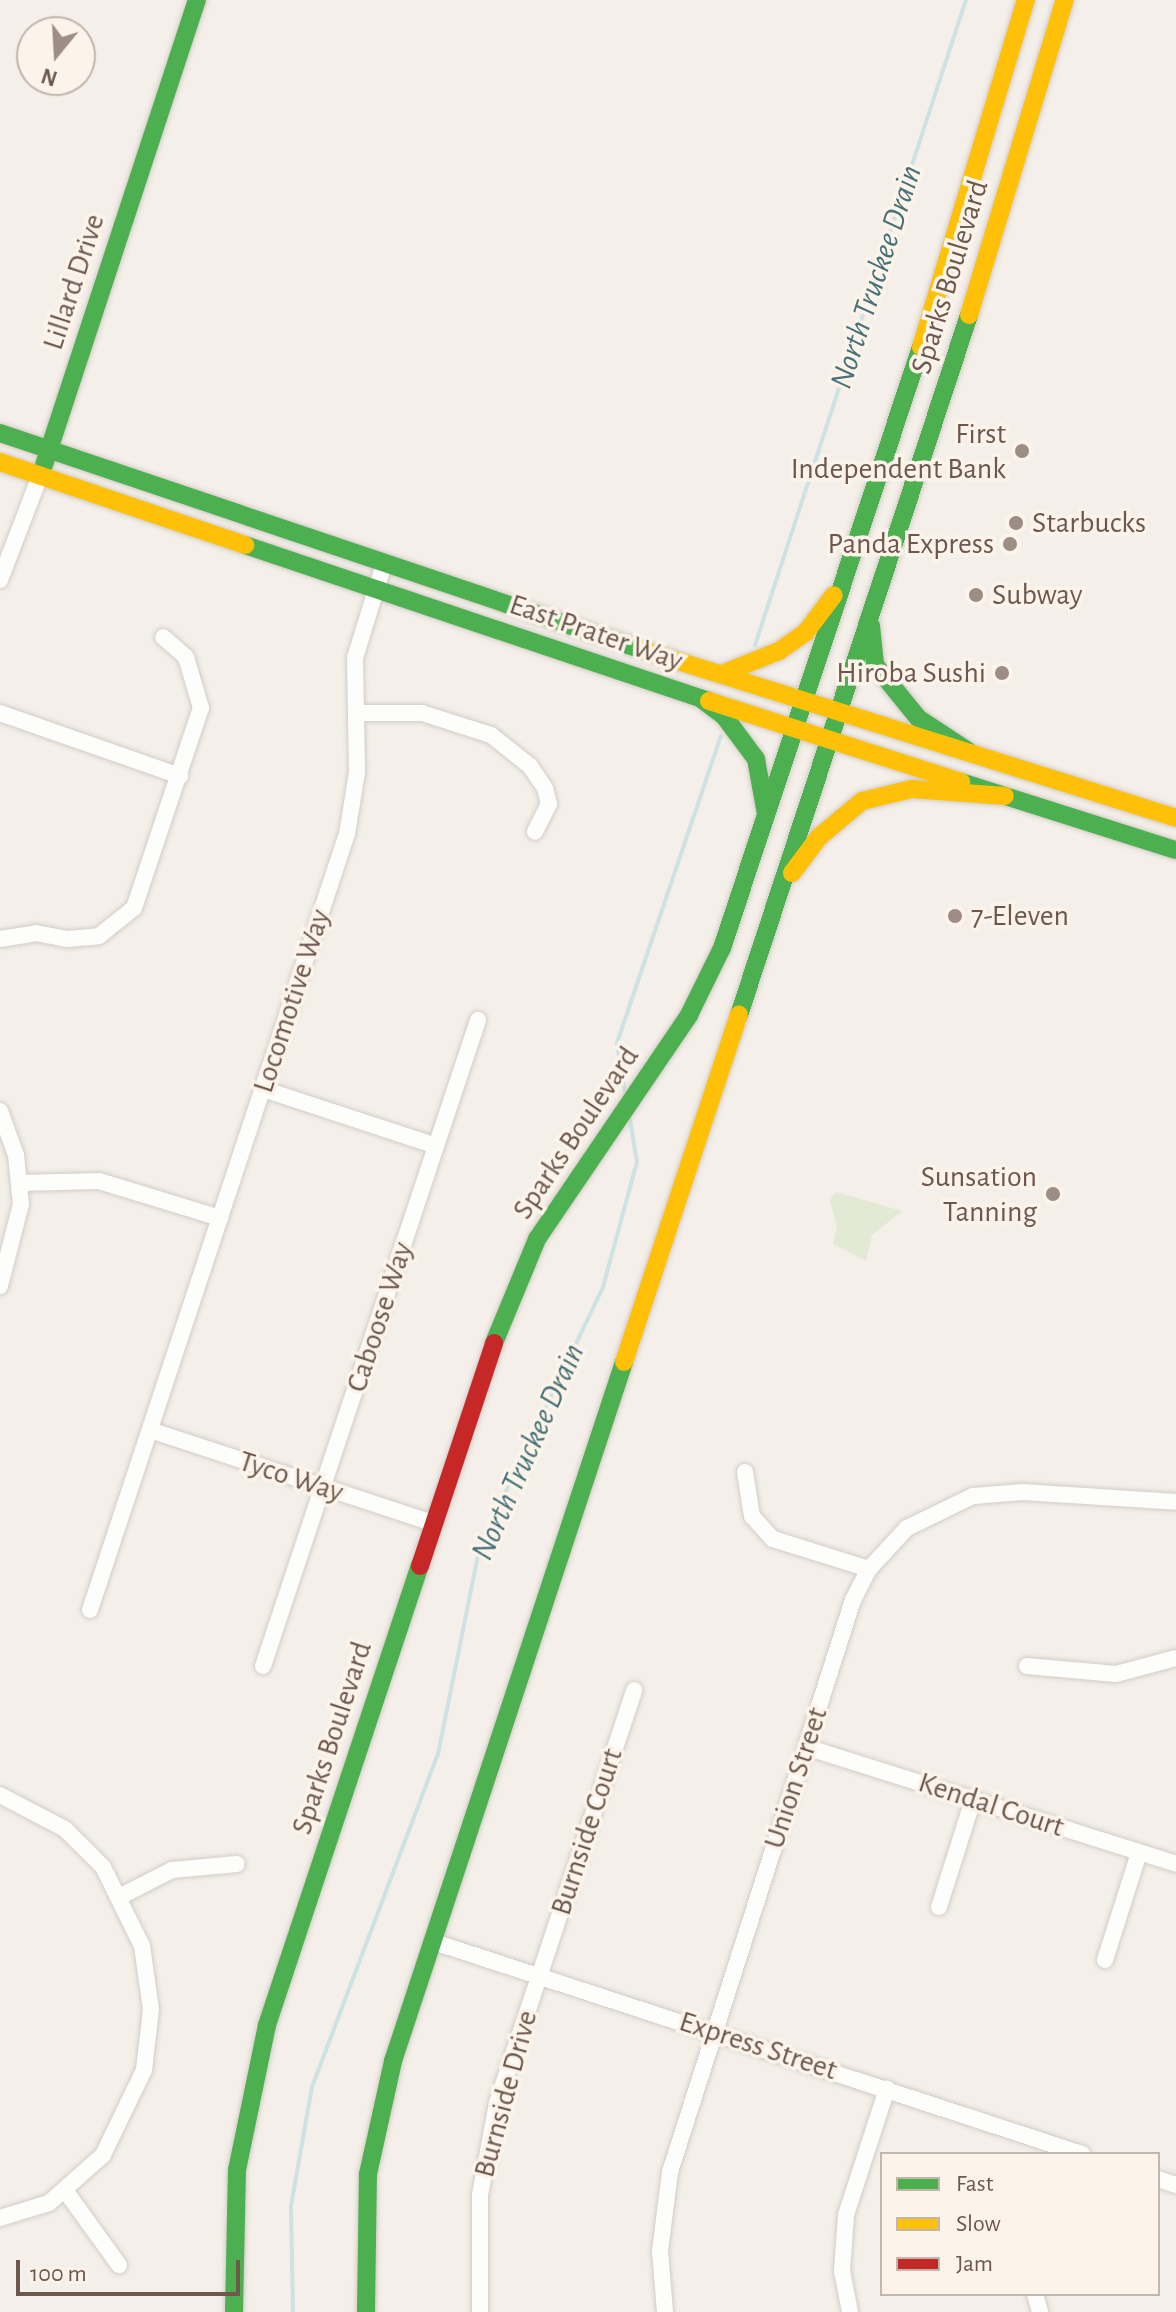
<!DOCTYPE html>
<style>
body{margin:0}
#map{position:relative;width:1176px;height:2312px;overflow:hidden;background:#f4efe9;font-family:"Alegreya Sans",sans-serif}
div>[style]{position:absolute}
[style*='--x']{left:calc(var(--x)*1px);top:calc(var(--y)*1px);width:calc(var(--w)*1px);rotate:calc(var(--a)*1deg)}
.green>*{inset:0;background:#e2e9d5}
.stream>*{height:4px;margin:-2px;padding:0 2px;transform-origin:2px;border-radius:2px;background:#cce2e3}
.roads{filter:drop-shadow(0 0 2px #d3ccc7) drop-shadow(0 0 2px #d3ccc7)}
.street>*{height:16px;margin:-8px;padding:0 8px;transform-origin:8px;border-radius:8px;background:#fdfdfc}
.fast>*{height:18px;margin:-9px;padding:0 9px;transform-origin:9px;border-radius:9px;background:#4caf50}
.slow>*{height:18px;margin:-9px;padding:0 9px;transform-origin:9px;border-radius:9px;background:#ffc107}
.jam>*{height:18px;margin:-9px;padding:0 9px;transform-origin:9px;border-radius:9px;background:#c62828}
.dots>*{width:22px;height:22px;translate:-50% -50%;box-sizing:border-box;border:4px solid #fcf4ea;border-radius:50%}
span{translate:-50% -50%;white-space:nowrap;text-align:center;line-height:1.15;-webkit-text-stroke:7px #fcf4ea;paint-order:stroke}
.street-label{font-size:30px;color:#6e584d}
.poi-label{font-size:30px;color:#6e584d}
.right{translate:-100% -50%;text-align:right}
.left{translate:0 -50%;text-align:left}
.water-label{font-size:32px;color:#477278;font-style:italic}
.legend{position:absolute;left:880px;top:2152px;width:280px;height:144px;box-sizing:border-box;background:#fcf4ea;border:2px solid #c3b6ab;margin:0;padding:10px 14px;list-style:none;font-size:24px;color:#6e584d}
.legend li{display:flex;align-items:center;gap:16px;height:40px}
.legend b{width:40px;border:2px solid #c3b6ab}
.north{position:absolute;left:16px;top:16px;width:80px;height:80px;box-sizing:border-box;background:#fcf4ea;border:2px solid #c3b6ab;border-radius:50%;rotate:198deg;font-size:22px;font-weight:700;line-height:32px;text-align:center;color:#6e584d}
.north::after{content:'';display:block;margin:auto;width:28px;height:36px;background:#9d8d84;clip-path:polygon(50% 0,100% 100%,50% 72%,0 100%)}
.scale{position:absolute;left:16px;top:2260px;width:224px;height:36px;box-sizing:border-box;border:4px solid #6e584d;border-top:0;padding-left:10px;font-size:24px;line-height:28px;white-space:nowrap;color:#6e584d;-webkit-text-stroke:6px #fcf4ea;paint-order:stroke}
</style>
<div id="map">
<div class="green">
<div style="clip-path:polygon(836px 1192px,902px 1211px,872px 1235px,866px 1261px,833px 1244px,837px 1227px,830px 1200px)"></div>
</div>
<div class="stream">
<div style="--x:755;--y:645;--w:679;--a:-71.89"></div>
<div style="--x:625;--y:1092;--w:50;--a:-99.3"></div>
<div style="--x:617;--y:1043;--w:324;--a:-71.3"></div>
<div style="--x:293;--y:2312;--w:106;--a:-91.1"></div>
<div style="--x:291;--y:2206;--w:121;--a:-80"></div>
<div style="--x:312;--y:2087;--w:356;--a:-69.3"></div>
<div style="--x:438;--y:1754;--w:213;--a:-78.6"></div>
<div style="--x:480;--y:1545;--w:286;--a:-64.5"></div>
<div style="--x:603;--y:1287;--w:130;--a:-74.8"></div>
<div style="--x:637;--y:1162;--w:43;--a:-99.5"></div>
</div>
<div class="roads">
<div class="street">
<div style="--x:0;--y:580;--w:111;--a:-69"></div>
<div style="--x:0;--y:713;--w:191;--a:19.3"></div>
<div style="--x:356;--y:713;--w:66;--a:0"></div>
<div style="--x:422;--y:713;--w:72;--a:17.7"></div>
<div style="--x:491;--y:735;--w:50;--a:38.5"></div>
<div style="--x:530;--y:766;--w:27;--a:56"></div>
<div style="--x:545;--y:788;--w:16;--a:76"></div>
<div style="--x:549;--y:804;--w:31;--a:117"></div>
<div style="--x:0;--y:939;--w:36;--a:-9"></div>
<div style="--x:36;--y:933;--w:32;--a:11"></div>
<div style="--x:67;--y:939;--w:32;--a:-5"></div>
<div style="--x:99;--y:936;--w:45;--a:-38.7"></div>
<div style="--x:134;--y:908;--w:211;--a:-71.5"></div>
<div style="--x:201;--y:708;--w:53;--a:-106.4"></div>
<div style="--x:186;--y:657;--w:30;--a:-139"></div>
<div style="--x:263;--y:1089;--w:182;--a:18.2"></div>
<div style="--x:0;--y:1111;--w:47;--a:70"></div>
<div style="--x:16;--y:1155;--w:49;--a:84.2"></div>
<div style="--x:21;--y:1204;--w:85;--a:104.4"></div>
<div style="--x:21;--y:1183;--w:78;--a:-1.5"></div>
<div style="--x:99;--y:1181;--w:127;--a:17"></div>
<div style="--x:150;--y:1430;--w:298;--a:18.2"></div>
<div style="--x:745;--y:1472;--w:45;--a:81"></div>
<div style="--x:752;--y:1516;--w:31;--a:48"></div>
<div style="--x:773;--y:1539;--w:101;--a:17.4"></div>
<div style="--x:90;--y:1610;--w:817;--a:-71.68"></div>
<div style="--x:347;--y:834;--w:63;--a:-80.8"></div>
<div style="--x:357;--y:772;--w:114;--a:-91"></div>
<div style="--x:355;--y:658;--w:98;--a:-72.9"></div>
<div style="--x:263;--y:1666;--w:681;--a:-71.59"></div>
<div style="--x:1027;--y:1666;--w:89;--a:5.1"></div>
<div style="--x:1116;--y:1674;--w:62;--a:-14.9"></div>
<div style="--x:806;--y:1747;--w:388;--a:17.5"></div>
<div style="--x:0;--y:1795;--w:73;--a:27.6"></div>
<div style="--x:65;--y:1829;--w:54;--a:45"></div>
<div style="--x:103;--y:1867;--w:88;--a:63.7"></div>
<div style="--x:142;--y:1946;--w:64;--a:81.9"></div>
<div style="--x:151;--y:2009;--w:61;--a:96.5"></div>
<div style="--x:144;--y:2070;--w:94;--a:115.8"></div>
<div style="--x:103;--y:2155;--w:72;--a:138.4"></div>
<div style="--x:49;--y:2203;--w:51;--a:163"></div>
<div style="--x:121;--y:1896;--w:57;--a:-27"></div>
<div style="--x:172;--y:1870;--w:65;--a:-5.3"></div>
<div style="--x:939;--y:1907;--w:112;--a:-72.4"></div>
<div style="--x:434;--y:1942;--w:682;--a:18.12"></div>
<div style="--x:1105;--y:1960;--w:112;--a:-72.4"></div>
<div style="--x:1158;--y:2179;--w:19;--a:18"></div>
<div style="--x:67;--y:2193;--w:89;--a:54.2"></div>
<div style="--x:1035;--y:2294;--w:19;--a:74"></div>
<div style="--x:480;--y:2312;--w:117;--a:-90"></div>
<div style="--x:480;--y:2195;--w:94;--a:-79.5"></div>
<div style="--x:497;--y:2103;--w:435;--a:-71.6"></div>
<div style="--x:665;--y:2312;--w:61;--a:-94.7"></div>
<div style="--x:660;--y:2251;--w:80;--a:-82.8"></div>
<div style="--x:670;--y:2172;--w:601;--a:-72.26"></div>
<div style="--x:853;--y:1600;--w:35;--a:-63"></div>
<div style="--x:869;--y:1569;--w:56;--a:-47.2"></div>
<div style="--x:907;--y:1528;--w:73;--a:-25.9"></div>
<div style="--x:973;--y:1496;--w:50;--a:-4.6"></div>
<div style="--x:1023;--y:1492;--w:153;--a:3.7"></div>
<div style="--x:850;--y:2312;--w:42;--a:-101"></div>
<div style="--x:842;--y:2271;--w:56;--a:-85.9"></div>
<div style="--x:846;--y:2215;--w:133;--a:-72"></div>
</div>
<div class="fast">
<div style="--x:0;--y:433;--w:679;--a:18.65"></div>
<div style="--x:44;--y:465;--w:490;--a:-71.8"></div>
<div style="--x:245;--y:545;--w:490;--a:18.6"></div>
<div style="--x:871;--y:626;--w:39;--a:84"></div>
<div style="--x:875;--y:665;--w:68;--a:50.9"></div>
<div style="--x:918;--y:718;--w:60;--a:33.4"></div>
<div style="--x:700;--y:698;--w:30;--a:37"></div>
<div style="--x:724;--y:716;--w:54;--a:53.3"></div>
<div style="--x:756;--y:759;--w:56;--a:79.7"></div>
<div style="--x:961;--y:782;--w:225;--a:17.6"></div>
<div style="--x:739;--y:1015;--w:737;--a:-71.81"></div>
<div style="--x:494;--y:1343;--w:113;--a:-67.5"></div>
<div style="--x:537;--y:1239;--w:271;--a:-55.8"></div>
<div style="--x:689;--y:1015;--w:75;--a:-63.8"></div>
<div style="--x:722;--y:948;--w:633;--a:-71.68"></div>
<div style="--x:234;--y:2312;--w:142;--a:-88.8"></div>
<div style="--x:237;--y:2170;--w:148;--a:-78.3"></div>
<div style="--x:267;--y:2025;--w:484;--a:-71.6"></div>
<div style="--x:366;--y:2312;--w:138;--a:-89.2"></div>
<div style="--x:368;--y:2174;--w:116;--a:-77.5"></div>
<div style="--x:393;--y:2061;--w:736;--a:-71.71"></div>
</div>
<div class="slow">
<div style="--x:969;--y:315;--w:329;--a:-73.1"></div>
<div style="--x:921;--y:347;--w:363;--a:-73.2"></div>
<div style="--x:0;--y:462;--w:259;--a:18.7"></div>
<div style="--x:643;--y:650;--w:559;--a:17.49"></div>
<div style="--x:724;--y:673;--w:59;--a:-21.8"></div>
<div style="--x:779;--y:651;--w:33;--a:-35"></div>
<div style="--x:806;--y:632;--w:46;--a:-52.9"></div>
<div style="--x:709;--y:701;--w:265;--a:17.8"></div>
<div style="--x:792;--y:873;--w:45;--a:-53.1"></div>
<div style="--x:819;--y:837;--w:56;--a:-39.9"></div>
<div style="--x:862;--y:801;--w:51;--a:-13.5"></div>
<div style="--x:912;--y:789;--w:93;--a:4.3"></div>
<div style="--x:624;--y:1362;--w:366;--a:-71.7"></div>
</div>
<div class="jam">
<div style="--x:420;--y:1566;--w:235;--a:-71.6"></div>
</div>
</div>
<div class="dots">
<div style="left:1022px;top:451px;background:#9d8d84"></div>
<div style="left:1016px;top:523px;background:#9d8d84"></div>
<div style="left:1010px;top:544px;background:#9d8d84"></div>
<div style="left:976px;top:595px;background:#9d8d84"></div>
<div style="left:1002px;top:673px;background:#9d8d84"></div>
<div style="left:955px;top:916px;background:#9d8d84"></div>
<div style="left:1053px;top:1194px;background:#9d8d84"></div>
</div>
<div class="street-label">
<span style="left:950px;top:277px;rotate:-73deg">Sparks Boulevard</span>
<span style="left:74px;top:282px;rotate:-72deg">Lillard Drive</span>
<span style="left:596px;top:633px;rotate:19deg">East Prater Way</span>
<span style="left:292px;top:1001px;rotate:-72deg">Locomotive Way</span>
<span style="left:576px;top:1133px;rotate:-56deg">Sparks Boulevard</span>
<span style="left:380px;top:1317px;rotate:-72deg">Caboose Way</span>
<span style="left:291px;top:1477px;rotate:18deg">Tyco Way</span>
<span style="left:332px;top:1738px;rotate:-72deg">Sparks Boulevard</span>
<span style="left:796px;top:1778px;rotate:-72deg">Union Street</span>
<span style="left:991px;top:1805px;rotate:18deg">Kendal Court</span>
<span style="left:587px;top:1832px;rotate:-72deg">Burnside Court</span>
<span style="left:758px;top:2046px;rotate:18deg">Express Street</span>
<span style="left:506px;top:2094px;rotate:-75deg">Burnside Drive</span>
</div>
<div class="poi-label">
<span class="right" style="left:1006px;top:451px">First<br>Independent Bank</span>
<span class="left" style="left:1032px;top:523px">Starbucks</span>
<span class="right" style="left:994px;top:544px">Panda Express</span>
<span class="left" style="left:992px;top:595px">Subway</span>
<span class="right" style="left:986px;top:673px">Hiroba Sushi</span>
<span class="left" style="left:971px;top:916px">7-Eleven</span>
<span class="right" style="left:1037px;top:1194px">Sunsation<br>Tanning</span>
</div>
<div class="water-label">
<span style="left:876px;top:277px;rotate:-72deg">North Truckee Drain</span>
<span style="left:528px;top:1452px;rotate:-66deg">North Truckee Drain</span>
</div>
<ul class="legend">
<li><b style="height:10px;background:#4caf50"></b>Fast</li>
<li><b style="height:10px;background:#ffc107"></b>Slow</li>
<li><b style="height:10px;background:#c62828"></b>Jam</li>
</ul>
<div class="north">N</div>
<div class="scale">100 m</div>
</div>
